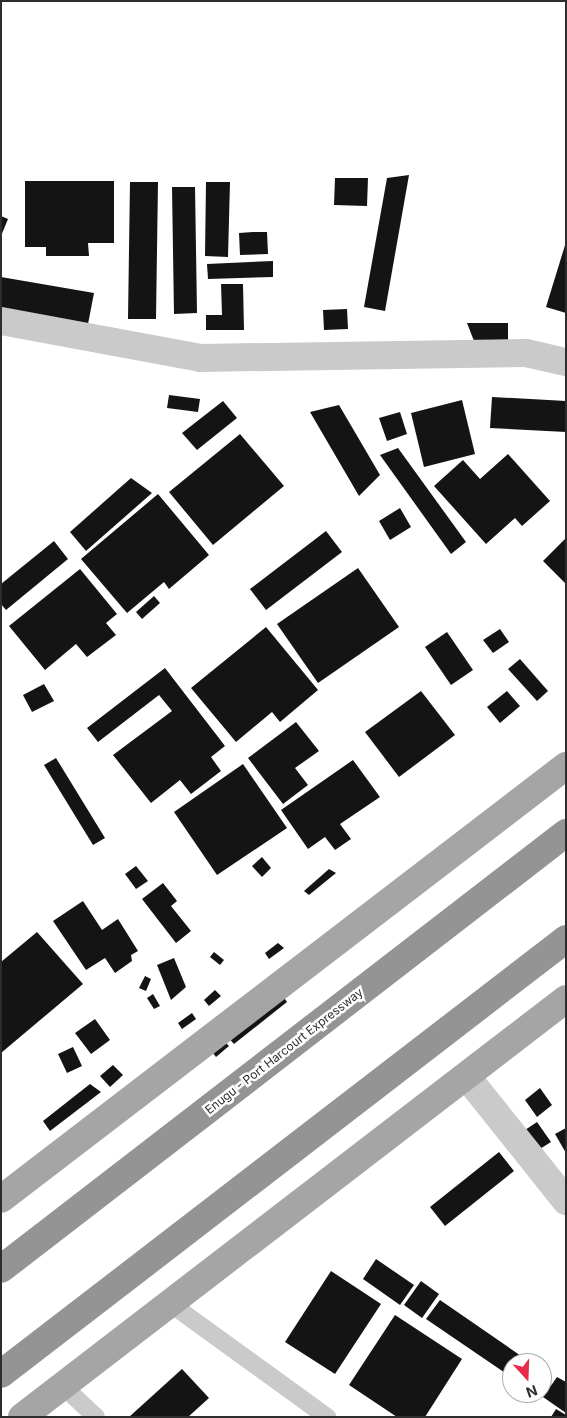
<!DOCTYPE html>
<style>
body{margin:0}
#map{position:relative;width:567px;height:1418px;overflow:hidden;background:#fff;font-family:Inter,sans-serif}
div>[style]{position:absolute}
[style*='--x']{left:calc(var(--x)*1px);top:calc(var(--y)*1px);width:calc(var(--w)*1px);rotate:calc(var(--a)*1deg)}
.building>*{inset:0;background:#141414}
.lane>*{height:18px;margin:-9px;padding:0 9px;transform-origin:9px;border-radius:9px;background:#cacaca}
.street>*{height:28px;margin:-14px;padding:0 14px;transform-origin:14px;border-radius:14px;background:#cacaca}
.primary>*{height:28px;margin:-14px;padding:0 14px;transform-origin:14px;border-radius:14px;background:#a5a5a5}
.highway>*{height:28px;margin:-14px;padding:0 14px;transform-origin:14px;border-radius:14px;background:#949494}
span{translate:-50% -50%;white-space:nowrap;text-align:center;line-height:1.15;-webkit-text-stroke:5px #fff;paint-order:stroke}
.street-label{font-size:12px;color:#2d2d2d}
.frame{position:absolute;inset:0;border:2px solid #2d2d2d;pointer-events:none}
.north{position:absolute;left:502px;top:1353px;width:50px;height:50px;box-sizing:border-box;background:#fff;border:1px solid #ababab;border-radius:50%;rotate:160deg;font-size:14px;font-weight:700;line-height:20px;text-align:center;color:#2d2d2d}
.north::after{content:'';display:block;margin:auto;width:18px;height:22px;background:#e82b4b;clip-path:polygon(50% 0,100% 100%,50% 72%,0 100%)}
</style>
<div id="map">
<div class="building">
<div style="clip-path:polygon(409px 175px,385px 311px,364px 307px,387px 178px)"></div>
<div style="clip-path:polygon(335px 178px,368px 178px,367px 206px,334px 205px)"></div>
<div style="clip-path:polygon(25px 181px,114px 181px,114px 243px,88px 243px,89px 256px,46px 256px,46px 247px,25px 247px)"></div>
<div style="clip-path:polygon(130px 182px,158px 182px,156px 319px,128px 319px)"></div>
<div style="clip-path:polygon(206px 182px,230px 182px,228px 257px,205px 256px)"></div>
<div style="clip-path:polygon(172px 187px,195px 187px,197px 313px,174px 314px)"></div>
<div style="clip-path:polygon(1px 216px,8px 219px,1px 236px)"></div>
<div style="clip-path:polygon(253px 232px,267px 232px,268px 254px,240px 255px,239px 233px)"></div>
<div style="clip-path:polygon(566px 242px,566px 313px,546px 307px)"></div>
<div style="clip-path:polygon(273px 261px,273px 277px,208px 279px,207px 264px)"></div>
<div style="clip-path:polygon(1px 277px,94px 293px,88px 324px,1px 308px)"></div>
<div style="clip-path:polygon(221px 284px,243px 284px,244px 330px,206px 330px,206px 315px,222px 315px)"></div>
<div style="clip-path:polygon(347px 309px,348px 329px,324px 330px,323px 310px)"></div>
<div style="clip-path:polygon(467px 323px,508px 323px,508px 341px,474px 341px)"></div>
<div style="clip-path:polygon(169px 395px,200px 399px,198px 412px,167px 408px)"></div>
<div style="clip-path:polygon(492px 397px,566px 401px,566px 432px,490px 428px)"></div>
<div style="clip-path:polygon(462px 400px,475px 454px,424px 467px,411px 413px)"></div>
<div style="clip-path:polygon(223px 401px,237px 418px,197px 450px,182px 433px)"></div>
<div style="clip-path:polygon(339px 405px,380px 475px,359px 496px,310px 412px)"></div>
<div style="clip-path:polygon(400px 412px,407px 434px,387px 441px,379px 418px)"></div>
<div style="clip-path:polygon(240px 434px,284px 486px,213px 545px,169px 492px)"></div>
<div style="clip-path:polygon(398px 448px,466px 542px,451px 554px,380px 455px)"></div>
<div style="clip-path:polygon(508px 454px,550px 501px,522px 526px,515px 518px,486px 544px,434px 486px,463px 460px,480px 479px)"></div>
<div style="clip-path:polygon(131px 478px,152px 493px,86px 551px,70px 532px)"></div>
<div style="clip-path:polygon(158px 494px,209px 555px,169px 589px,164px 582px,127px 613px,81px 559px)"></div>
<div style="clip-path:polygon(400px 508px,411px 527px,390px 540px,379px 521px)"></div>
<div style="clip-path:polygon(326px 531px,342px 552px,266px 610px,250px 589px)"></div>
<div style="clip-path:polygon(566px 538px,566px 584px,543px 561px)"></div>
<div style="clip-path:polygon(54px 541px,68px 559px,6px 610px,1px 604px,1px 584px)"></div>
<div style="clip-path:polygon(358px 568px,399px 627px,318px 683px,277px 624px)"></div>
<div style="clip-path:polygon(80px 569px,117px 614px,106px 623px,116px 635px,87px 657px,76px 644px,45px 670px,9px 626px)"></div>
<div style="clip-path:polygon(154px 596px,160px 603px,142px 619px,136px 612px)"></div>
<div style="clip-path:polygon(266px 627px,318px 690px,280px 722px,272px 712px,236px 742px,191px 688px)"></div>
<div style="clip-path:polygon(500px 629px,509px 642px,493px 653px,483px 640px)"></div>
<div style="clip-path:polygon(447px 632px,473px 670px,451px 685px,425px 647px)"></div>
<div style="clip-path:polygon(520px 659px,548px 691px,537px 701px,508px 669px)"></div>
<div style="clip-path:polygon(165px 668px,225px 746px,211px 757px,221px 771px,191px 794px,180px 780px,151px 803px,113px 755px,172px 711px,159px 695px,98px 742px,87px 728px)"></div>
<div style="clip-path:polygon(44px 684px,54px 701px,32px 712px,23px 695px)"></div>
<div style="clip-path:polygon(421px 691px,455px 735px,399px 777px,365px 732px)"></div>
<div style="clip-path:polygon(507px 691px,520px 706px,500px 723px,487px 707px)"></div>
<div style="clip-path:polygon(296px 722px,319px 751px,295px 768px,308px 785px,283px 804px,248px 758px)"></div>
<div style="clip-path:polygon(56px 758px,105px 838px,93px 845px,44px 765px)"></div>
<div style="clip-path:polygon(353px 760px,380px 797px,340px 824px,351px 839px,335px 850px,325px 837px,308px 849px,281px 810px)"></div>
<div style="clip-path:polygon(243px 764px,287px 828px,217px 875px,174px 812px)"></div>
<div style="clip-path:polygon(262px 857px,271px 868px,262px 877px,252px 866px)"></div>
<div style="clip-path:polygon(136px 866px,148px 881px,136px 889px,125px 874px)"></div>
<div style="clip-path:polygon(329px 869px,336px 873px,309px 895px,304px 891px)"></div>
<div style="clip-path:polygon(163px 883px,177px 901px,171px 906px,191px 931px,176px 943px,142px 899px)"></div>
<div style="clip-path:polygon(83px 901px,102px 930px,118px 919px,138px 951px,131px 955px,132px 961px,115px 973px,105px 958px,86px 970px,53px 921px)"></div>
<div style="clip-path:polygon(37px 932px,83px 984px,1px 1053px,1px 962px)"></div>
<div style="clip-path:polygon(278px 943px,284px 948px,269px 959px,265px 953px)"></div>
<div style="clip-path:polygon(214px 952px,224px 960px,220px 965px,210px 957px)"></div>
<div style="clip-path:polygon(174px 958px,186px 987px,171px 1000px,157px 965px)"></div>
<div style="clip-path:polygon(145px 976px,151px 979px,146px 991px,139px 988px)"></div>
<div style="clip-path:polygon(215px 990px,221px 996px,209px 1006px,204px 1000px)"></div>
<div style="clip-path:polygon(281px 993px,287px 1002px,234px 1044px,227px 1036px)"></div>
<div style="clip-path:polygon(153px 994px,160px 1006px,154px 1009px,147px 998px)"></div>
<div style="clip-path:polygon(192px 1013px,196px 1019px,182px 1029px,178px 1023px)"></div>
<div style="clip-path:polygon(95px 1019px,110px 1040px,91px 1054px,75px 1033px)"></div>
<div style="clip-path:polygon(221px 1038px,229px 1046px,216px 1057px,209px 1048px)"></div>
<div style="clip-path:polygon(73px 1047px,82px 1066px,67px 1073px,58px 1054px)"></div>
<div style="clip-path:polygon(113px 1065px,123px 1075px,110px 1087px,100px 1076px)"></div>
<div style="clip-path:polygon(90px 1084px,101px 1092px,50px 1131px,43px 1121px)"></div>
<div style="clip-path:polygon(540px 1088px,552px 1105px,537px 1117px,525px 1100px)"></div>
<div style="clip-path:polygon(537px 1122px,551px 1142px,535px 1152px,522px 1132px)"></div>
<div style="clip-path:polygon(566px 1128px,566px 1153px,555px 1134px)"></div>
<div style="clip-path:polygon(499px 1152px,514px 1171px,445px 1226px,430px 1207px)"></div>
<div style="clip-path:polygon(376px 1259px,414px 1285px,400px 1305px,363px 1279px)"></div>
<div style="clip-path:polygon(331px 1271px,381px 1304px,335px 1374px,285px 1342px)"></div>
<div style="clip-path:polygon(421px 1281px,439px 1294px,422px 1318px,404px 1305px)"></div>
<div style="clip-path:polygon(440px 1300px,524px 1358px,521px 1363px,512px 1363px,511px 1377px,426px 1319px)"></div>
<div style="clip-path:polygon(395px 1315px,462px 1359px,425px 1417px,397px 1417px,349px 1385px)"></div>
<div style="clip-path:polygon(182px 1369px,209px 1398px,188px 1417px,129px 1417px)"></div>
<div style="clip-path:polygon(557px 1377px,566px 1382px,566px 1413px,543px 1397px)"></div>
<div style="clip-path:polygon(556px 1409px,566px 1415px,566px 1417px,551px 1417px)"></div>
</div>
<div class="lane">
<div style="--x:171;--y:1304;--w:193;--a:35.9"></div>
<div style="--x:64;--y:1387;--w:44;--a:43.2"></div>
</div>
<div class="street">
<div style="--x:1;--y:321;--w:202;--a:10.5"></div>
<div style="--x:200;--y:358;--w:326;--a:-0.9"></div>
<div style="--x:526;--y:353;--w:41;--a:12.7"></div>
<div style="--x:467;--y:1077;--w:159;--a:51.4"></div>
</div>
<div class="primary">
<div style="--x:1;--y:1199;--w:712;--a:-37.47"></div>
<div style="--x:22;--y:1417;--w:686;--a:-37.54"></div>
</div>
<div class="highway">
<div style="--x:1;--y:1269;--w:714;--a:-37.66"></div>
<div style="--x:1;--y:1374;--w:713;--a:-37.59"></div>
</div>
<div class="street-label">
<span style="left:284px;top:1051px;rotate:-38deg">Enugu - Port Harcourt Expressway</span>
</div>
<div class="frame"></div>
<div class="north">N</div>
</div>
